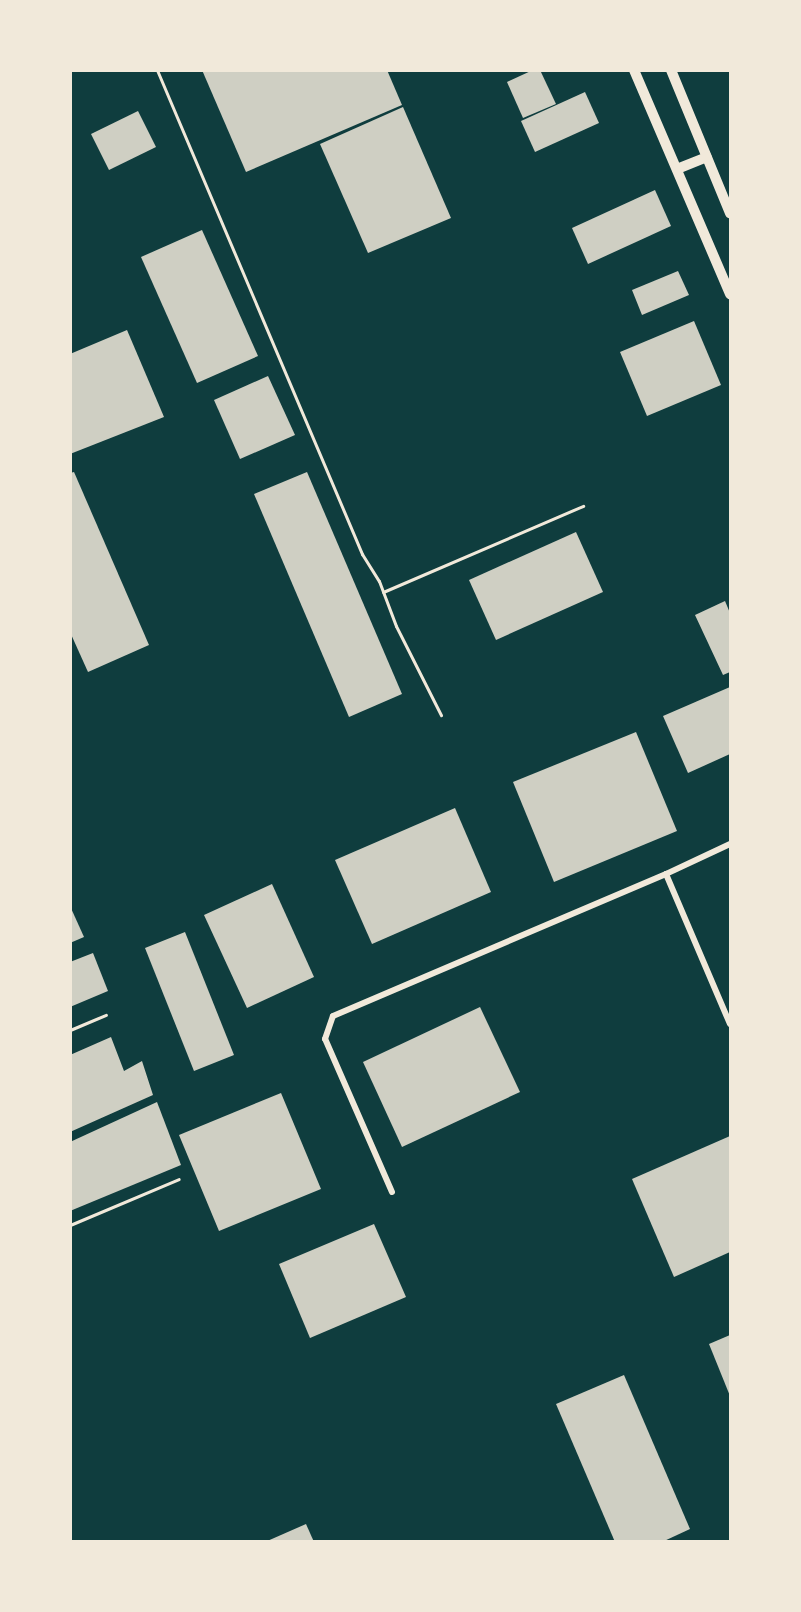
<!DOCTYPE html>
<style>
body{margin:0}
#map{position:relative;width:801px;height:1612px;overflow:hidden;background:#0f3d3e;font-family:Inter,sans-serif}
div>[style]{position:absolute}
[style*='--x']{left:calc(var(--x)*1px);top:calc(var(--y)*1px);width:calc(var(--w)*1px);rotate:calc(var(--a)*1deg)}
.building>*{inset:0;background:#cfcfc3}
.service>*{height:3px;margin:-1.5px;padding:0 1.5px;transform-origin:1.5px;border-radius:1.5px;background:#f1e9da}
.minor>*{height:6px;margin:-3px;padding:0 3px;transform-origin:3px;border-radius:3px;background:#f1e9da}
.primary>*{height:10px;margin:-5px;padding:0 5px;transform-origin:5px;border-radius:5px;background:#f1e9da}
span{translate:-50% -50%;white-space:nowrap;text-align:center;line-height:1.15;-webkit-text-stroke:6px #f1e9da;paint-order:stroke}
.frame{position:absolute;inset:0;border:72px solid #f1e9da;pointer-events:none}
</style>
<div id="map">
<div class="building">
<div style="clip-path:polygon(202px 70px,387px 70px,402px 105px,246px 172px)"></div>
<div style="clip-path:polygon(533px 70px,540px 70px,556px 104px,523px 118px,507px 82px)"></div>
<div style="clip-path:polygon(585px 92px,599px 123px,535px 152px,521px 121px)"></div>
<div style="clip-path:polygon(403px 107px,451px 218px,368px 253px,320px 144px)"></div>
<div style="clip-path:polygon(138px 111px,156px 147px,109px 170px,91px 134px)"></div>
<div style="clip-path:polygon(655px 190px,671px 226px,588px 264px,572px 228px)"></div>
<div style="clip-path:polygon(202px 230px,258px 356px,197px 383px,141px 257px)"></div>
<div style="clip-path:polygon(678px 271px,689px 295px,642px 315px,632px 290px)"></div>
<div style="clip-path:polygon(694px 321px,721px 385px,647px 416px,620px 352px)"></div>
<div style="clip-path:polygon(127px 330px,164px 417px,70px 454px,70px 354px)"></div>
<div style="clip-path:polygon(268px 376px,295px 435px,240px 459px,214px 400px)"></div>
<div style="clip-path:polygon(74px 472px,149px 645px,88px 672px,70px 632px,70px 473px)"></div>
<div style="clip-path:polygon(307px 472px,402px 694px,349px 717px,254px 494px)"></div>
<div style="clip-path:polygon(576px 532px,603px 592px,496px 640px,469px 580px)"></div>
<div style="clip-path:polygon(725px 601px,730px 613px,730px 672px,723px 675px,695px 615px)"></div>
<div style="clip-path:polygon(730px 687px,730px 754px,688px 773px,663px 716px)"></div>
<div style="clip-path:polygon(636px 732px,677px 831px,554px 882px,513px 782px)"></div>
<div style="clip-path:polygon(455px 808px,491px 892px,372px 944px,335px 860px)"></div>
<div style="clip-path:polygon(272px 884px,314px 977px,247px 1008px,204px 915px)"></div>
<div style="clip-path:polygon(70px 906px,84px 937px,70px 943px)"></div>
<div style="clip-path:polygon(185px 932px,234px 1055px,194px 1071px,145px 948px)"></div>
<div style="clip-path:polygon(93px 953px,108px 991px,70px 1007px,70px 962px)"></div>
<div style="clip-path:polygon(480px 1007px,520px 1092px,402px 1147px,363px 1062px)"></div>
<div style="clip-path:polygon(111px 1037px,124px 1071px,142px 1061px,153px 1095px,70px 1132px,70px 1055px)"></div>
<div style="clip-path:polygon(281px 1093px,321px 1189px,219px 1231px,179px 1135px)"></div>
<div style="clip-path:polygon(157px 1102px,181px 1165px,70px 1211px,70px 1142px)"></div>
<div style="clip-path:polygon(730px 1136px,730px 1252px,674px 1277px,632px 1179px)"></div>
<div style="clip-path:polygon(374px 1224px,406px 1297px,310px 1338px,279px 1264px)"></div>
<div style="clip-path:polygon(730px 1335px,730px 1396px,709px 1344px)"></div>
<div style="clip-path:polygon(624px 1375px,690px 1529px,662px 1542px,615px 1542px,556px 1404px)"></div>
<div style="clip-path:polygon(306px 1524px,314px 1542px,265px 1542px)"></div>
</div>
<div class="service">
<div style="--x:157;--y:70;--w:526;--a:67.04"></div>
<div style="--x:362;--y:554;--w:32;--a:58"></div>
<div style="--x:379;--y:581;--w:48;--a:69.3"></div>
<div style="--x:396;--y:626;--w:100;--a:63.2"></div>
<div style="--x:383;--y:592;--w:218;--a:-23.3"></div>
<div style="--x:70;--y:1030;--w:39;--a:-23"></div>
<div style="--x:70;--y:1225;--w:118;--a:-22.9"></div>
</div>
<div class="minor">
<div style="--x:730;--y:844;--w:71;--a:154.9"></div>
<div style="--x:666;--y:874;--w:163;--a:66.9"></div>
<div style="--x:392;--y:1192;--w:167;--a:-113.6"></div>
<div style="--x:325;--y:1039;--w:24;--a:-71"></div>
<div style="--x:333;--y:1016;--w:362;--a:-23.1"></div>
</div>
<div class="primary">
<div style="--x:634;--y:70;--w:244;--a:66.8"></div>
<div style="--x:671;--y:70;--w:155;--a:67.6"></div>
<div style="--x:677;--y:169;--w:32;--a:-22"></div>
</div>
<div class="frame"></div>
</div>
